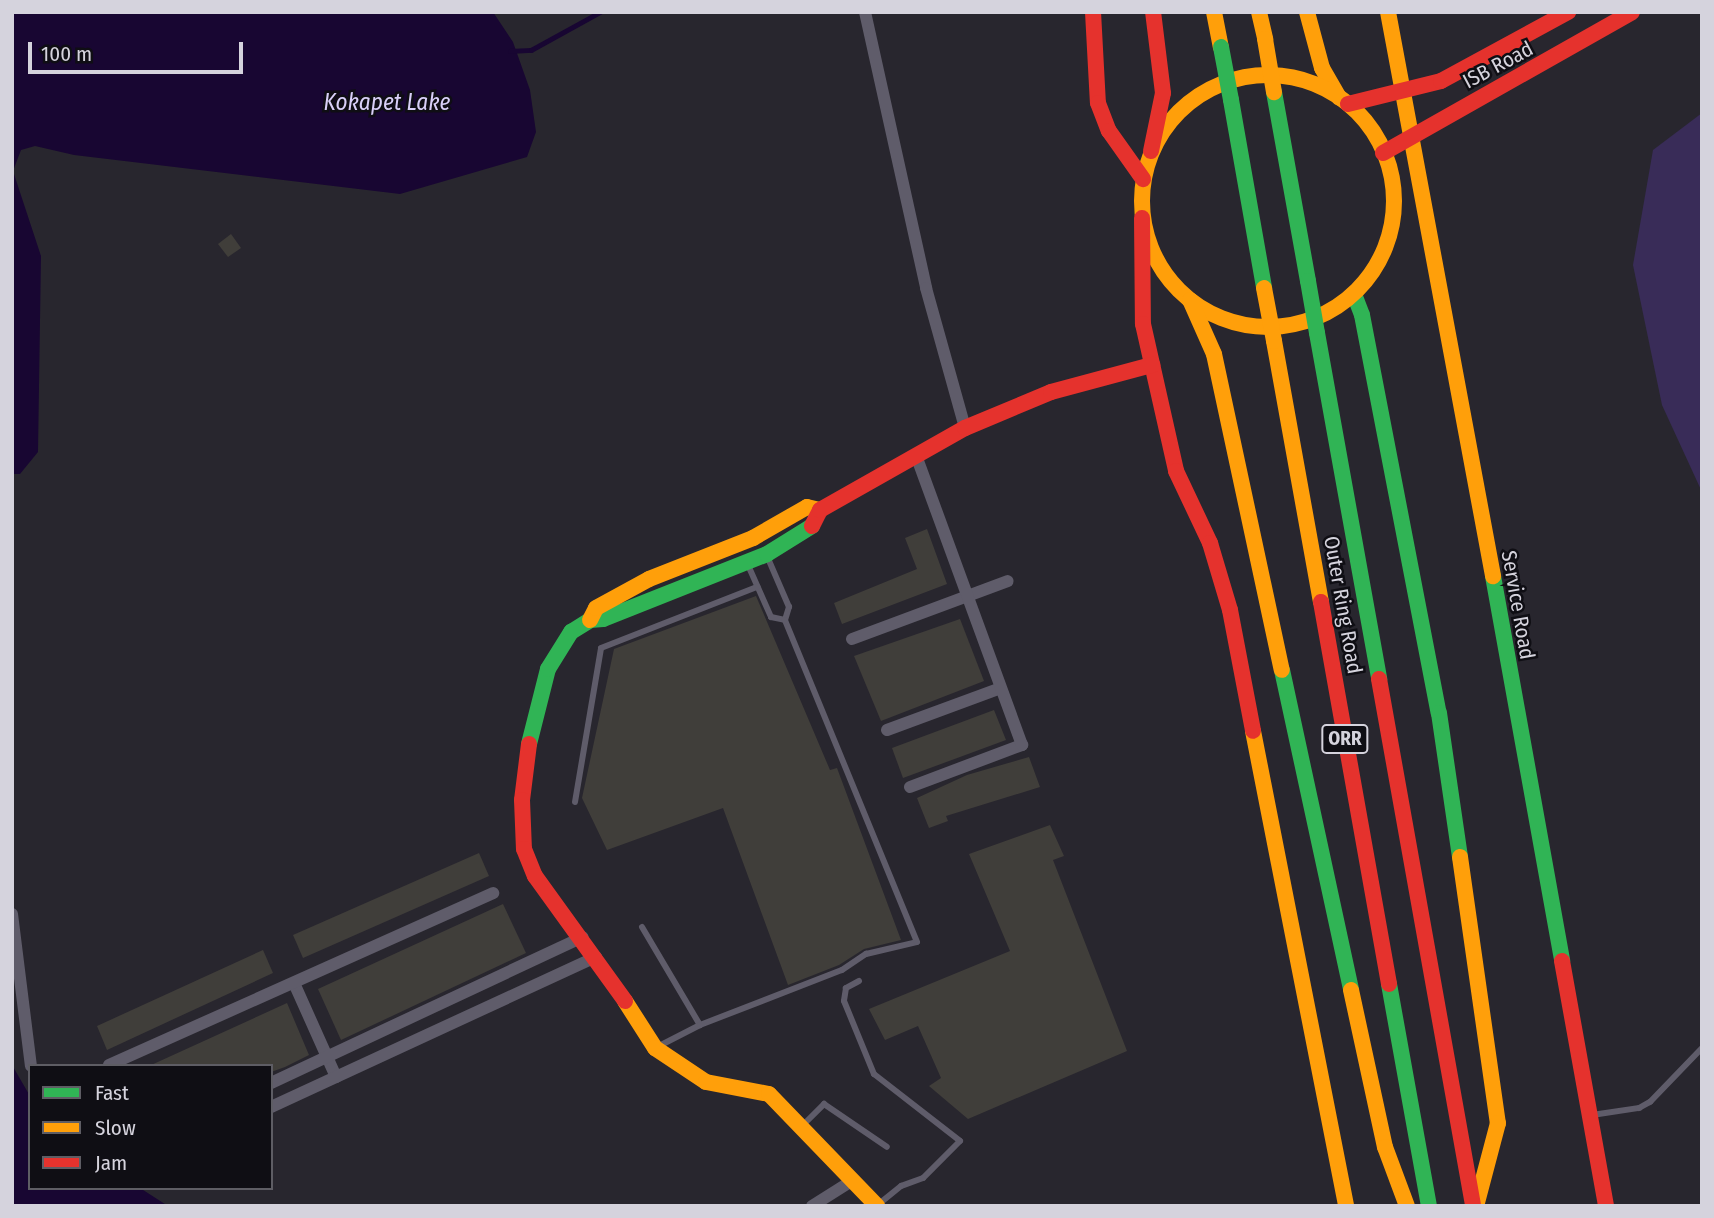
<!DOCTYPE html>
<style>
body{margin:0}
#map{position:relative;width:1714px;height:1218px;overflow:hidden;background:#28262e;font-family:"Fira Sans Condensed",sans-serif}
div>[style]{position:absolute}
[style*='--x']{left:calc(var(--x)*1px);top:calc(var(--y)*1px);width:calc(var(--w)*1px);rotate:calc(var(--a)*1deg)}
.green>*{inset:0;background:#392c58}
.water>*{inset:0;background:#180632}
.stream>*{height:4.5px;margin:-2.25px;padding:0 2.25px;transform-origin:2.25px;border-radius:2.25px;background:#180632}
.building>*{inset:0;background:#403e3a}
.lane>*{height:6px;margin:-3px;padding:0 3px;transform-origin:3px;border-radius:3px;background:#5f5c6a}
.street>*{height:12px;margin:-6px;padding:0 6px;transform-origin:6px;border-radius:6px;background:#5f5c6a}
.fast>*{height:16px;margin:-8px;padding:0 8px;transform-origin:8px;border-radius:8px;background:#30b455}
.slow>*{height:16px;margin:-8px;padding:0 8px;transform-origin:8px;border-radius:8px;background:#ff9f0a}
.slow>.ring{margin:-8px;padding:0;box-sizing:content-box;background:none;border:16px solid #ff9f0a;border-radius:50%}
.jam>*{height:16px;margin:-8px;padding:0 8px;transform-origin:8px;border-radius:8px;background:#e5322d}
.fast-bridge>*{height:16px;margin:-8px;padding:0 8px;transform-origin:8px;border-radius:8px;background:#30b455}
.slow-bridge>*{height:16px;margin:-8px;padding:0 8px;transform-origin:8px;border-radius:8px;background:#ff9f0a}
span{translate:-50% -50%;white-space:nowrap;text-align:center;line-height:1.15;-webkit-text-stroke:5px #0f0e14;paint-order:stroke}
.shield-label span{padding:2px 5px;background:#0f0e14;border:2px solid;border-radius:5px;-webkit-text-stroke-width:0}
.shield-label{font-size:19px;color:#d5d3dd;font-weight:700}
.street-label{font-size:21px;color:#d5d3dd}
.water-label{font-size:23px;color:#d9d0f8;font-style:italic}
.frame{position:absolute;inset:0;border:14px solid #d5d3dd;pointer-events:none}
.legend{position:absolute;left:28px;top:1064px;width:245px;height:126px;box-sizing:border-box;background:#0f0e14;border:2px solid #5e5d64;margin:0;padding:9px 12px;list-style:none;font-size:21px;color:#d5d3dd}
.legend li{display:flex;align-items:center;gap:14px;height:35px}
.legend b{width:35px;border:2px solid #5e5d64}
.scale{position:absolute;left:28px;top:42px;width:215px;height:32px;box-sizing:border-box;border:4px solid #d5d3dd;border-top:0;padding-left:9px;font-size:21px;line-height:24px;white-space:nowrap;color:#d5d3dd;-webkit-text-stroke:5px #0f0e14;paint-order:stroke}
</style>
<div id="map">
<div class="green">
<div style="clip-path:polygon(1702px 113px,1702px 492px,1662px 405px,1633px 265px,1653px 150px)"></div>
</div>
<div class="water">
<div style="clip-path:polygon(12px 12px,493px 12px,513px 42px,530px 90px,536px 132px,527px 157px,400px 194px,74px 155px,35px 146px,21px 150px,13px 171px,41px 256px,38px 452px,20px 474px,12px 474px)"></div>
<div style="clip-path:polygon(12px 1065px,30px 1096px,30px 1188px,140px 1188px,168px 1206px,12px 1206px)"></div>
</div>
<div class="stream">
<div style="--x:510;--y:51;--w:21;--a:-3"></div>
<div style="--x:531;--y:50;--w:79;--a:-28.8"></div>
</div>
<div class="building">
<div style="clip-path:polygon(231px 234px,241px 248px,228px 257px,218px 244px)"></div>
<div style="clip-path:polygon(927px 529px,947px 584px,842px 624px,834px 603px,917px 569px,905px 538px)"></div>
<div style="clip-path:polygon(756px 596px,830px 770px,837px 768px,901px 940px,864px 949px,839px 965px,788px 985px,723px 808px,607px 850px,582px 798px,614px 649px)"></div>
<div style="clip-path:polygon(960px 619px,984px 681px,881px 721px,854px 656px)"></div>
<div style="clip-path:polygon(994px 710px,1006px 740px,903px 778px,892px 748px)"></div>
<div style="clip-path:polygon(1029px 757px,1040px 787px,946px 816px,948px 821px,929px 828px,917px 798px,967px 775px)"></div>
<div style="clip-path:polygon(1050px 825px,1064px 856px,1053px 860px,1127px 1051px,968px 1119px,929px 1086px,941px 1078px,918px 1026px,885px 1040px,869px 1009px,1010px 951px,969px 854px)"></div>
<div style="clip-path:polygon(479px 853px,489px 876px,303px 958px,293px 935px)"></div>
<div style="clip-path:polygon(503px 904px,526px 953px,341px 1040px,318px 989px)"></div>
<div style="clip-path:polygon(263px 950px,273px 973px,107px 1050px,97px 1026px)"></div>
<div style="clip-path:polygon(287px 1003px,309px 1055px,285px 1067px,271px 1072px,271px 1066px,149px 1066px)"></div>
</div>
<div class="lane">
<div style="--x:748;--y:565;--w:57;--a:66.1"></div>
<div style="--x:771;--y:617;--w:14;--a:12"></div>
<div style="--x:785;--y:620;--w:14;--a:-73"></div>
<div style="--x:789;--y:607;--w:56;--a:-113.3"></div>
<div style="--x:575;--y:802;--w:156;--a:-80.4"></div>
<div style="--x:601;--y:648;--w:168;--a:-21.4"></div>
<div style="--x:642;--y:927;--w:114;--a:59.4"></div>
<div style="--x:859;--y:981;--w:15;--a:152"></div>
<div style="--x:846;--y:988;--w:13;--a:99"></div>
<div style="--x:844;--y:1001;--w:79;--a:67.7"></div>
<div style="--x:874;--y:1074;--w:109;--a:37.9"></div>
<div style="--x:960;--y:1141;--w:52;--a:135"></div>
<div style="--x:923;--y:1178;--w:23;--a:160"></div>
<div style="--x:901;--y:1186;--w:28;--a:141"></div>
<div style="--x:659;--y:1046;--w:46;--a:-27.1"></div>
<div style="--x:700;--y:1025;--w:152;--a:-21.2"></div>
<div style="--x:842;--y:970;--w:29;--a:-34"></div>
<div style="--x:866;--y:954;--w:52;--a:-13.2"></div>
<div style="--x:917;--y:942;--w:348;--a:-112.3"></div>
<div style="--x:1592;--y:1115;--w:48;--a:-8.5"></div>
<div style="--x:1639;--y:1108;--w:13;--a:-29"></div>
<div style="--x:1650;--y:1102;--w:75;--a:-46.1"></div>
<div style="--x:803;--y:1125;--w:30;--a:-45"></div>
<div style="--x:824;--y:1104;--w:76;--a:34.3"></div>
</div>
<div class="street">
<div style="--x:865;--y:12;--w:283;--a:77.5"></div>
<div style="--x:926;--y:288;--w:145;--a:74.4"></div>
<div style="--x:852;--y:639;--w:166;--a:-20.4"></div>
<div style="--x:887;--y:730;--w:121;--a:-20.2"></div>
<div style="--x:910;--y:787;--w:120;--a:-20.6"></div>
<div style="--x:1022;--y:745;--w:308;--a:-110.1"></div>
<div style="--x:12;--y:914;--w:153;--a:82.9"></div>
<div style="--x:294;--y:983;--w:103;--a:65.9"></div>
<div style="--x:109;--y:1065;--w:421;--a:-24.1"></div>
<div style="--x:271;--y:1083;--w:344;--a:-25.1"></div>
<div style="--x:271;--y:1107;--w:358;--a:-24.8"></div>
<div style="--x:812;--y:1206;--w:45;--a:-32.3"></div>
</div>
<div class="fast">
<div style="--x:1274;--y:92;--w:192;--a:79.8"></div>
<div style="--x:1231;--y:100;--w:191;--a:80"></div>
<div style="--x:1354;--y:294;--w:22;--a:69"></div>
<div style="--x:1362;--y:315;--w:405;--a:79.1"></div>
<div style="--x:1439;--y:713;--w:146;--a:81.7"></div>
<div style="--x:1317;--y:333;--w:352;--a:79.8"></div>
<div style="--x:1493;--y:576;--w:391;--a:79.8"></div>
<div style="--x:1282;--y:670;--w:327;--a:77.8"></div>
<div style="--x:529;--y:744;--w:77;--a:-75.8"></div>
<div style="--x:548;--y:669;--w:44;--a:-58.1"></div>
<div style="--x:571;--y:632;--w:22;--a:-32"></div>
<div style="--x:590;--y:620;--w:13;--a:-4"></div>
<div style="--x:603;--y:619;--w:176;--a:-21.6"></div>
<div style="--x:767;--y:554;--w:53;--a:-31.9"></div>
<div style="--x:1389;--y:984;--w:226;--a:79.8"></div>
</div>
<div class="slow">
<div style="--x:1214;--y:12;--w:36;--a:79"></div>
<div style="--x:1259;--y:12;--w:28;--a:77"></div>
<div style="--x:1307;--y:12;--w:58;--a:75"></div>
<div style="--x:1322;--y:68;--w:34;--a:60"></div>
<div style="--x:1388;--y:12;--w:574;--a:79.45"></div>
<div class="ring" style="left:1142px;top:75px;width:236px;height:236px"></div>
<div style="--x:1190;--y:300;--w:59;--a:66"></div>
<div style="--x:1214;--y:354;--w:323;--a:77.9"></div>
<div style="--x:1274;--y:341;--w:265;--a:79.8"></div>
<div style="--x:590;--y:620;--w:13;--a:-63"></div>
<div style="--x:596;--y:608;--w:60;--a:-28.7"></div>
<div style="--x:649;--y:579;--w:112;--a:-21.5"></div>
<div style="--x:753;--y:538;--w:62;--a:-29.9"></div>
<div style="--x:807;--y:507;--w:13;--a:13"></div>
<div style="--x:1253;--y:731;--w:484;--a:78.9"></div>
<div style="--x:1460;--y:857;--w:269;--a:81.9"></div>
<div style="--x:1498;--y:1123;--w:86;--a:104.8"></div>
<div style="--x:1351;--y:990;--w:161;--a:77.8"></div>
<div style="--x:1385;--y:1147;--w:63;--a:69.6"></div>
<div style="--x:625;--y:1001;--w:56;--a:57.4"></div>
<div style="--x:655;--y:1048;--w:61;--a:33.7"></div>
<div style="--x:706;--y:1082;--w:64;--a:10.8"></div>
<div style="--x:769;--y:1094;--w:156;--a:46"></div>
</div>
<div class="jam">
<div style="--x:1093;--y:12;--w:91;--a:86.9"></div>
<div style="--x:1098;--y:103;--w:30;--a:69"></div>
<div style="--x:1109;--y:131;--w:59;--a:54.7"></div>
<div style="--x:1348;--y:104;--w:96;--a:-13.9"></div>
<div style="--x:1441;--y:81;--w:145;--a:-28.5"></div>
<div style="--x:1151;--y:151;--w:59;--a:-78.3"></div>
<div style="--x:1163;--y:93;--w:82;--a:-97"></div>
<div style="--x:1383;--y:153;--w:286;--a:-29.5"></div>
<div style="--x:1142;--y:218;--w:106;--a:89.5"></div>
<div style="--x:1143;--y:324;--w:151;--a:77.3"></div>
<div style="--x:1176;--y:471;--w:80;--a:64.7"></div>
<div style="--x:1210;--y:543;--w:70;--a:73.4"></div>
<div style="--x:1230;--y:610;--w:123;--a:79.2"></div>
<div style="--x:812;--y:526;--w:18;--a:-63"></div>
<div style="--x:820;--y:510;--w:167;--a:-29.5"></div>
<div style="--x:965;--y:428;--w:93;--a:-22.7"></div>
<div style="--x:1051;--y:392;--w:105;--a:-15"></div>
<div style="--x:1321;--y:602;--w:388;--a:79.9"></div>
<div style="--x:1379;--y:679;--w:534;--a:79.87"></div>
<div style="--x:529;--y:744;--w:56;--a:97.1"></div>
<div style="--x:522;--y:800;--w:49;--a:87.7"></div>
<div style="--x:524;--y:849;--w:29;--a:68"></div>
<div style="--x:535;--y:876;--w:154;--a:54.2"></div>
<div style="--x:1562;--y:961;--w:249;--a:79.8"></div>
</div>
<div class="fast-bridge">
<div style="--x:1221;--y:47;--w:54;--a:79.3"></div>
<div style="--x:1308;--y:281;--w:53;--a:80.2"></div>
</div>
<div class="slow-bridge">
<div style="--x:1265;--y:39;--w:54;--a:80.4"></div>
<div style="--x:1264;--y:288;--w:54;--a:79.3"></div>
</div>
<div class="shield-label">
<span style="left:1345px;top:739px">ORR</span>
</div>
<div class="street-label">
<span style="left:1498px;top:65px;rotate:-28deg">ISB Road</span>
<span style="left:1343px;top:605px;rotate:80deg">Outer Ring Road</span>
<span style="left:1518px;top:605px;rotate:80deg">Service Road</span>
</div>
<div class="water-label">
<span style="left:387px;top:102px">Kokapet Lake</span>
</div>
<div class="frame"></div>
<ul class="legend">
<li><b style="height:9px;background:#30b455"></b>Fast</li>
<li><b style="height:9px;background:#ff9f0a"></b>Slow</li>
<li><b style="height:9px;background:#e5322d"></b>Jam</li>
</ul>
<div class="scale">100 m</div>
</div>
